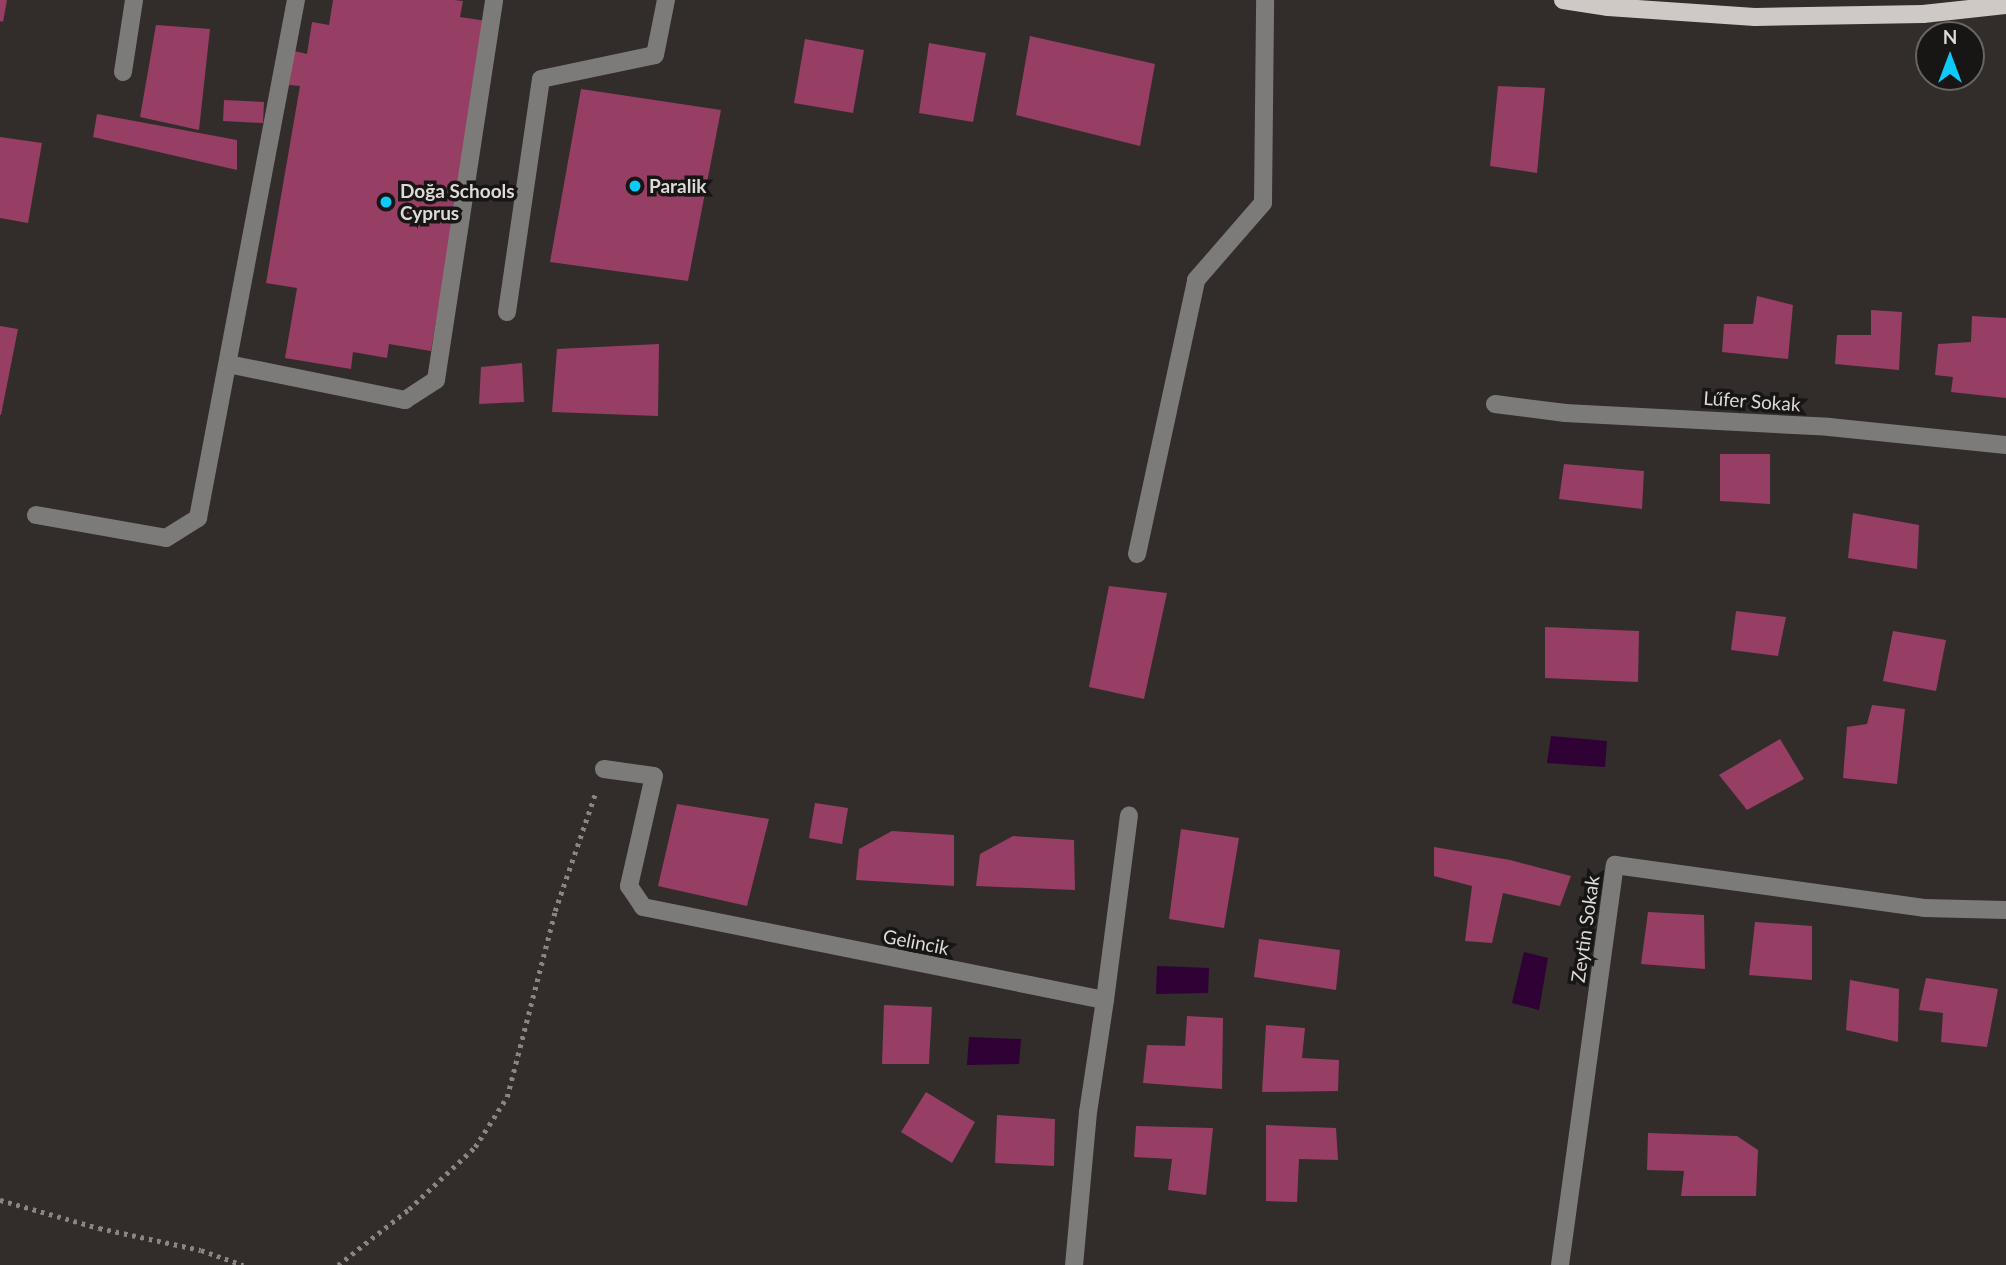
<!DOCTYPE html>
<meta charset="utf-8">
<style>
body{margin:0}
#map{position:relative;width:2006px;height:1265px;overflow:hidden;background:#322c2b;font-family:Lato,sans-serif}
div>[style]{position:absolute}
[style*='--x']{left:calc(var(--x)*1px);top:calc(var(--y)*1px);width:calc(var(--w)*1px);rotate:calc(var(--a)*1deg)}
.water>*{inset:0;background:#2f0135}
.building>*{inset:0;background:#973e64}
.path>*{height:4.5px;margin-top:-2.25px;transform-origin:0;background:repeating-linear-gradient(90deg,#8a8584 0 3.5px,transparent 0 8.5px)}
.minor>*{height:18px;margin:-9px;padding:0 9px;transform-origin:9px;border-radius:9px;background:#7d7b79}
.major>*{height:18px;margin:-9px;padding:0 9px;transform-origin:9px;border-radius:9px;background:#cec9c4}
.dots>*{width:19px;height:19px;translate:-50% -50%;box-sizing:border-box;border:4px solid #181515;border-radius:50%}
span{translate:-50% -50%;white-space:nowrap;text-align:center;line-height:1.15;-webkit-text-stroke:7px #181515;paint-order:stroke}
.poi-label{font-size:19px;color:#dedad9;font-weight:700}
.left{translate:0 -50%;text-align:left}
.street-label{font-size:19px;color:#dedad9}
.north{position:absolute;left:1915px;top:21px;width:70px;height:70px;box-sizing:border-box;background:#181515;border:2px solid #676463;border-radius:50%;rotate:0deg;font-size:19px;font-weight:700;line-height:28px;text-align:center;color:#dedad9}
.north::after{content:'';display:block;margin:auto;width:24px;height:32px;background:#0dcafa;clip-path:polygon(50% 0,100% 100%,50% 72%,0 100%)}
</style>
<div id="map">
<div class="water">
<div style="clip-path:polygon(1551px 736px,1607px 741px,1605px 767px,1547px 763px)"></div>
<div style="clip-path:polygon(1524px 952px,1548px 958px,1539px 1010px,1512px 1003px)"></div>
<div style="clip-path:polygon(1157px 966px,1209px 968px,1208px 993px,1156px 994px)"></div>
<div style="clip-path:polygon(969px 1037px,1021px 1039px,1019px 1064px,967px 1065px)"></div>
</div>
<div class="building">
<div style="clip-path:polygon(0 0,7px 0,3px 22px,0 21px)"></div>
<div style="clip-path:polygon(333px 0,454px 0,463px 1px,460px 17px,487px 21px,431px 351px,389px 344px,387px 358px,353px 352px,351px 369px,285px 358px,297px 288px,266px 283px,300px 86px,289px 85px,294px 51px,307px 54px,312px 22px,329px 25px)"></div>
<div style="clip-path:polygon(156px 25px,210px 29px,199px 130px,140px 117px)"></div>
<div style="clip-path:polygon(1030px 36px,1155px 64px,1140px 146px,1016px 115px)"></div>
<div style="clip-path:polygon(805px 39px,864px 50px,853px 113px,794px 103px)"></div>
<div style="clip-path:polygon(929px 43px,986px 53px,973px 122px,919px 113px)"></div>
<div style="clip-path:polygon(1498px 86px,1545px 88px,1537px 173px,1490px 166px)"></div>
<div style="clip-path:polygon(581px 89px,721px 110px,688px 281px,550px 262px)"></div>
<div style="clip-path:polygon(224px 100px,264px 102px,263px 123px,223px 121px)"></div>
<div style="clip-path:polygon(97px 114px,237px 140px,237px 170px,93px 137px)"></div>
<div style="clip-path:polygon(0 137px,42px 143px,28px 223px,0 218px)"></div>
<div style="clip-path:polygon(1757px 296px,1793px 305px,1788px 359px,1722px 352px,1724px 324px,1753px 324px)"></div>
<div style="clip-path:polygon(1871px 310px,1902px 312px,1899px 370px,1835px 364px,1837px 335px,1871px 335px)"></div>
<div style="clip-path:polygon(1972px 316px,2006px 318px,2006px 398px,1951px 392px,1953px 377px,1935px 375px,1938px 344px,1971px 342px)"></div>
<div style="clip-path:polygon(0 326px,18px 329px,1px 415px,0 415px)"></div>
<div style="clip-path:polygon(659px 344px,658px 416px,552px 412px,557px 349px)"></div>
<div style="clip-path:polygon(522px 363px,524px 402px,479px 404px,481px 367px)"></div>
<div style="clip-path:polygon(1720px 454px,1770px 454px,1770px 504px,1720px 501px)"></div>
<div style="clip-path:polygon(1564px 464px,1644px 471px,1642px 509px,1559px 499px)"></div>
<div style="clip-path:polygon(1853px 513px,1919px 525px,1917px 569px,1848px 558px)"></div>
<div style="clip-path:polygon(1109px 586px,1167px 593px,1144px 699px,1089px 687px)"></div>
<div style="clip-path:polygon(1736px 611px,1786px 617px,1778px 656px,1731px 650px)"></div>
<div style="clip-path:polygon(1545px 627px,1639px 631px,1638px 682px,1545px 678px)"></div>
<div style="clip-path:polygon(1893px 631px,1946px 640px,1936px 691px,1883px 681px)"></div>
<div style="clip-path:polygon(1872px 705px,1905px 709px,1897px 784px,1843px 778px,1847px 727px,1867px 724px)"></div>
<div style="clip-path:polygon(1780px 739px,1804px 779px,1747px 810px,1719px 775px)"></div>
<div style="clip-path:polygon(815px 803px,848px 808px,842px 844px,809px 838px)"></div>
<div style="clip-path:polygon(677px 804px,769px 819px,747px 906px,658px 886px)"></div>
<div style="clip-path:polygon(1181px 829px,1239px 838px,1224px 928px,1169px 919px)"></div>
<div style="clip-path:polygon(892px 831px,954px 835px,954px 886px,856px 880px,859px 849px)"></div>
<div style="clip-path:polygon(1013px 836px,1074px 840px,1075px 890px,976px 886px,980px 854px)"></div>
<div style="clip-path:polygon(1434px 847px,1510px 860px,1571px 876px,1560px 906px,1503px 893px,1492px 943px,1465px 941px,1472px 886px,1434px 876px)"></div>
<div style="clip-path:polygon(1648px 912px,1704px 915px,1705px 969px,1641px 964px)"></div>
<div style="clip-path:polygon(1755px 922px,1812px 926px,1812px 980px,1749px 975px)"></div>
<div style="clip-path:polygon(1259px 939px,1340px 950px,1336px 990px,1254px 977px)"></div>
<div style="clip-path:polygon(1926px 978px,1998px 989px,1987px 1047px,1941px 1042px,1943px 1013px,1919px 1010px)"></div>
<div style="clip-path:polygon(1850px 980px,1899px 989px,1898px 1042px,1846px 1030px)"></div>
<div style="clip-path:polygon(884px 1005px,932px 1007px,929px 1064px,882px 1064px)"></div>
<div style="clip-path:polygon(1187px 1016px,1223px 1018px,1222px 1089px,1143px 1083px,1147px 1045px,1185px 1046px)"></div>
<div style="clip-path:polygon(1266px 1025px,1305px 1028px,1302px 1058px,1339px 1060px,1338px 1091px,1262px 1092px)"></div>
<div style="clip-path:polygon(926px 1092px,975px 1122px,952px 1163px,901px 1132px)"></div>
<div style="clip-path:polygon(997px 1115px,1055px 1119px,1054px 1166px,995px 1163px)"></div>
<div style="clip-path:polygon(1266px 1125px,1336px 1128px,1338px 1160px,1299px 1159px,1297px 1202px,1266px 1201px)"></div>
<div style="clip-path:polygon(1136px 1126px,1213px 1128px,1206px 1195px,1168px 1190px,1172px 1159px,1134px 1157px)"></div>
<div style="clip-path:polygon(1648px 1133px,1737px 1136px,1758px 1150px,1756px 1196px,1681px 1196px,1684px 1171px,1647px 1170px)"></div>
</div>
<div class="path">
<div style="--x:0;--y:1200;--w:103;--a:15.8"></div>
<div style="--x:99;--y:1228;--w:104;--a:12.2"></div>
<div style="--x:201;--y:1250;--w:45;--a:19.7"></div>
<div style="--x:338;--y:1265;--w:90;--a:-38.3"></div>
<div style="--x:409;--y:1209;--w:91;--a:-43.2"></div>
<div style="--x:475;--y:1147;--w:59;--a:-57.4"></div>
<div style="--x:507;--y:1097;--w:192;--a:-75.5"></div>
<div style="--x:555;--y:911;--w:124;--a:-71.1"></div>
</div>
<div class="minor">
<div style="--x:123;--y:72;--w:73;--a:-81.3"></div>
<div style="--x:507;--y:312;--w:235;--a:-81.7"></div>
<div style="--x:541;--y:79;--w:116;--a:-11.9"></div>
<div style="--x:655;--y:55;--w:56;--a:-78.7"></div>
<div style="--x:228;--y:364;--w:181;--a:11.5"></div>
<div style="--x:405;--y:400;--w:37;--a:-33"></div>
<div style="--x:436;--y:380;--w:384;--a:-81.3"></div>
<div style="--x:1495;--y:404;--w:71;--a:7.3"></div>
<div style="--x:1565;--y:413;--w:264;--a:3"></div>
<div style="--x:1829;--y:427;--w:178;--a:5.8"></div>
<div style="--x:36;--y:515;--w:132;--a:10"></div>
<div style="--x:166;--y:538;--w:38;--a:-32"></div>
<div style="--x:198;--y:518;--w:527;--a:-79.29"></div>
<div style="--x:1137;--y:554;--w:280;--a:-77.8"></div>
<div style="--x:1196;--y:280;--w:102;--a:-49"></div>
<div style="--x:1263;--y:203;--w:203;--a:-89.4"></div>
<div style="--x:604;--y:769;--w:50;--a:8"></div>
<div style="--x:654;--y:776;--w:113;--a:102.8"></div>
<div style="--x:629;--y:886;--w:25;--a:56"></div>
<div style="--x:643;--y:907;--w:471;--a:11.4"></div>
<div style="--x:1105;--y:1000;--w:113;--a:98.6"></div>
<div style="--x:1088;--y:1112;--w:154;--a:95.2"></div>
<div style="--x:1105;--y:1000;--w:186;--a:-82.6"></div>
<div style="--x:1560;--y:1265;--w:404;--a:-82.2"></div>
<div style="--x:1615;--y:865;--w:312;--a:7.9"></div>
<div style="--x:1924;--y:908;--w:82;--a:1.4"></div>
</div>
<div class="major">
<div style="--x:1563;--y:0;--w:46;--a:8.8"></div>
<div style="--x:1608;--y:7;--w:147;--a:3.9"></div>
<div style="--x:1755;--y:17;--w:168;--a:-1"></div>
<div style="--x:1923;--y:14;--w:83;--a:-6.2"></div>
</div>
<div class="dots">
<div style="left:635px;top:186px;background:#0dcafa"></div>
<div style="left:386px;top:202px;background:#0dcafa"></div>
</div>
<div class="poi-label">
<span class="left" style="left:649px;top:186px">Paralik</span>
<span class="left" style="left:400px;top:202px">Doğa Schools<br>Cyprus</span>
</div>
<div class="street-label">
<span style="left:1752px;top:401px;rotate:4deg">Lűfer Sokak</span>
<span style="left:1585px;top:929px;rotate:-82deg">Zeytin Sokak</span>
<span style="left:916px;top:942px;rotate:11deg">Gelincik</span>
</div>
<div class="north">N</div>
</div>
